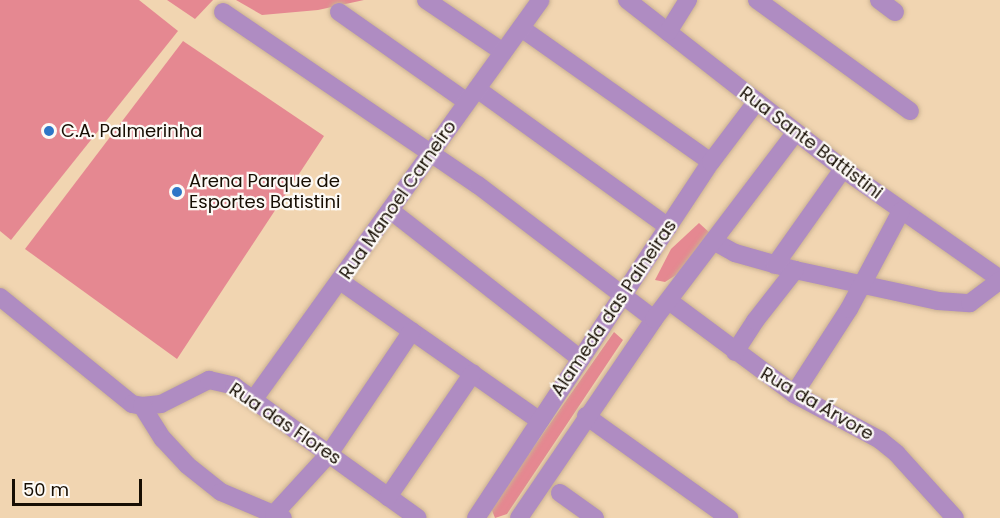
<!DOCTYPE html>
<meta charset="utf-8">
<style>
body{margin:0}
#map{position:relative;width:1000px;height:518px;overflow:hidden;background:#f1d5b1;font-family:Poppins,sans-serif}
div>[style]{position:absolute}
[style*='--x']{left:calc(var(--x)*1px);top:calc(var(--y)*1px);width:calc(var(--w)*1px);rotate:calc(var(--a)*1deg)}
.green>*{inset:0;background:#e58891}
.roads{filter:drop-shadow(0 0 2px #cab192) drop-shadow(0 0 2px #cab192)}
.minor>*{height:18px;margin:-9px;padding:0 9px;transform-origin:9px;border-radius:9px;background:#af8cc2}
.dots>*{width:16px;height:16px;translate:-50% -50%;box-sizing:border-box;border:3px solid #fdfaf6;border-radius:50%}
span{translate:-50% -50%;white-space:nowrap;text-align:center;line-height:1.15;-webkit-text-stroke:4.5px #fdfaf6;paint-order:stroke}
.poi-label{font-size:18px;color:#170e03}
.left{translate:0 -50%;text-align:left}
.street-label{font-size:18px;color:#170e03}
.scale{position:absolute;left:12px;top:479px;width:130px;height:27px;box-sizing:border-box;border:3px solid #170e03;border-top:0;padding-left:8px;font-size:18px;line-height:21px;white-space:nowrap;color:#170e03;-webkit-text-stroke:4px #fdfaf6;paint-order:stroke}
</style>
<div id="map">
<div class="green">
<div style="clip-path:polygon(0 0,139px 0,178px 31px,11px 240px,0 231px)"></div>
<div style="clip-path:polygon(167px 0,213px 0,195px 19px)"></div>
<div style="clip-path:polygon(236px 0,364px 0,318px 10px,262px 15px)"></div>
<div style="clip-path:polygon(183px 41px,324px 136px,177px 359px,25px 249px)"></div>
<div style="clip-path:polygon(699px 223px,711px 234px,684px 270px,665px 282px,655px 280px,671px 249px)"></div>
<div style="clip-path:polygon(614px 332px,623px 340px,507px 514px,495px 518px,491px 508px)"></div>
</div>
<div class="roads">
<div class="minor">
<div style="--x:426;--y:0;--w:93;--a:34"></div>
<div style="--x:627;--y:0;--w:274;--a:38"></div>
<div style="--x:843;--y:169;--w:192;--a:35"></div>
<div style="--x:757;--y:0;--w:189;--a:36"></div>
<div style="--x:879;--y:0;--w:20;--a:37"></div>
<div style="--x:223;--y:12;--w:308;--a:34.2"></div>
<div style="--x:478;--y:185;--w:221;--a:37.3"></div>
<div style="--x:339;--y:12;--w:156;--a:35.1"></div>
<div style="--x:521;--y:28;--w:232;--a:35.2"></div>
<div style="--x:668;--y:32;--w:38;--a:-58"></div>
<div style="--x:477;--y:89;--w:236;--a:35.8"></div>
<div style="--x:390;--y:210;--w:242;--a:38"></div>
<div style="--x:715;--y:242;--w:23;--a:29"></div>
<div style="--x:735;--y:253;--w:62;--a:15.8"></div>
<div style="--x:795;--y:270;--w:146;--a:12.2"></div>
<div style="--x:938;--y:301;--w:32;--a:4"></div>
<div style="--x:970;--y:303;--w:38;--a:-37"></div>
<div style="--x:775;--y:265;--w:118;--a:-54.7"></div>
<div style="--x:340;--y:281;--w:244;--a:35"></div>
<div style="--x:0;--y:297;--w:170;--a:39"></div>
<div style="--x:132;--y:404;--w:10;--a:11"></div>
<div style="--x:142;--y:406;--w:19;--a:-6"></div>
<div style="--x:161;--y:404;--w:54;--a:-26.6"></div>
<div style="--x:209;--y:380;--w:26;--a:13"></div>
<div style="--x:234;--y:386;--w:226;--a:35.7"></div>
<div style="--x:669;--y:301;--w:156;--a:36.6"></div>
<div style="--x:794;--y:394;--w:98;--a:28.1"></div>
<div style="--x:880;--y:440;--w:22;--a:39"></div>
<div style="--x:897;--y:454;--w:86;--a:47.8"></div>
<div style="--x:735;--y:352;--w:37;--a:-57"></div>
<div style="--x:755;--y:321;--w:65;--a:-51.9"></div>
<div style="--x:794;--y:394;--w:101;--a:-57.1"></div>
<div style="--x:849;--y:309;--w:111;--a:-62"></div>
<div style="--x:254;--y:399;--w:491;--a:-54.3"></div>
<div style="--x:142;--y:406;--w:39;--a:58"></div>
<div style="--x:163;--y:439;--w:35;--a:47"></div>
<div style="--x:187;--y:465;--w:43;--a:38.5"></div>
<div style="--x:221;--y:492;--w:67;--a:22.8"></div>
<div style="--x:586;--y:416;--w:176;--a:35.5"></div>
<div style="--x:560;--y:493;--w:43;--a:35.5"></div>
<div style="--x:388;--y:497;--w:150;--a:-55.6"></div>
<div style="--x:274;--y:514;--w:81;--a:-47.5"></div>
<div style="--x:329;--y:454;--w:148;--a:-56"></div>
<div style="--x:476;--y:518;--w:427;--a:-56.6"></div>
<div style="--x:711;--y:162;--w:76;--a:-53"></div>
<div style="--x:519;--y:518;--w:240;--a:-55.8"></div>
<div style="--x:654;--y:319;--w:233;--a:-52.8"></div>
</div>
</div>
<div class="dots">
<div style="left:49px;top:131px;background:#2e76c7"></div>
<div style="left:177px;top:192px;background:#2e76c7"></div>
</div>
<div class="poi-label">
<span class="left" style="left:61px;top:131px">C.A. Palmerinha</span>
<span class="left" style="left:189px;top:192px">Arena Parque de<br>Esportes Batistini</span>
</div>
<div class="street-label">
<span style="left:811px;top:143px;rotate:37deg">Rua Sante Battistini</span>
<span style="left:398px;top:200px;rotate:-55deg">Rua Manoel Carneiro</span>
<span style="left:614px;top:308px;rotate:-56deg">Alameda das Paineiras</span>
<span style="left:817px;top:404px;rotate:30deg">Rua da Árvore</span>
<span style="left:285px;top:424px;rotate:34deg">Rua das Flores</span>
</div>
<div class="scale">50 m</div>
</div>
